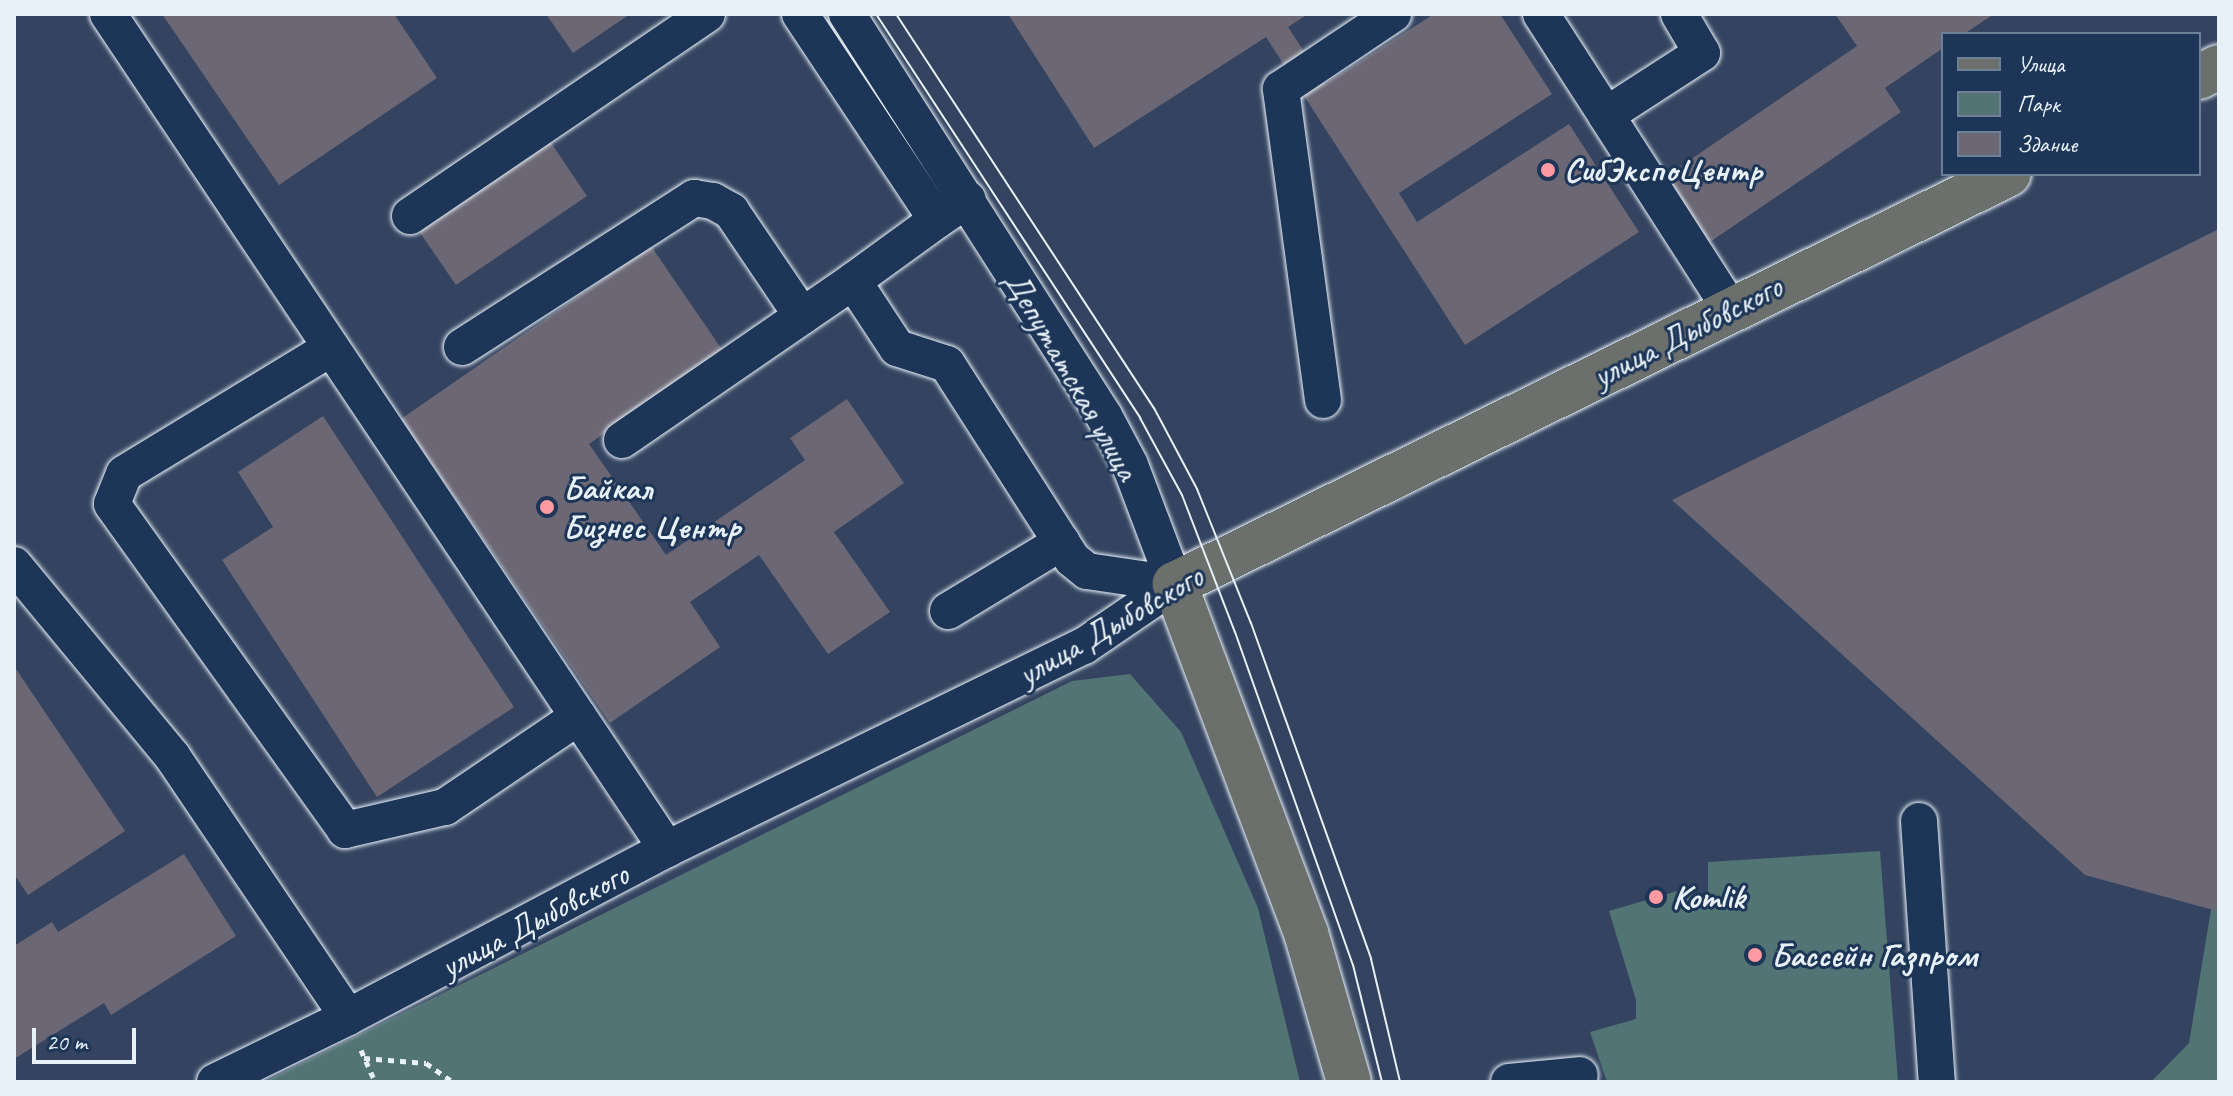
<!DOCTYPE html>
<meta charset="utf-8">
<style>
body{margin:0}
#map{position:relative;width:2233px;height:1096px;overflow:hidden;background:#344460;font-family:Caveat,sans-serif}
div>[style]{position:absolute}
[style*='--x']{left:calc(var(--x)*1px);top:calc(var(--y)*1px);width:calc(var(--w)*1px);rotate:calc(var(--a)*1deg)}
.green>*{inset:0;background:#527474}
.building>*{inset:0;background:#6b6775}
.path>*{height:5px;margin-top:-2.5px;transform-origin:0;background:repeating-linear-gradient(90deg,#e8f1f8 0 6px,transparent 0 12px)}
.roads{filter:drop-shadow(0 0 2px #e8f1f8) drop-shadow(0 0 2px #e8f1f8)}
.minor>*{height:36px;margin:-18px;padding:0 18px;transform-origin:18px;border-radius:18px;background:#1d3557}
.major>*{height:44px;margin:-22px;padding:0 22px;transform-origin:22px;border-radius:22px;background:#6b706d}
.tram>*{height:2px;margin:-1px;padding:0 1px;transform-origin:1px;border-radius:1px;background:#e8f1f8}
.dots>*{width:22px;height:22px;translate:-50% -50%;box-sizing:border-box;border:4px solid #1d3557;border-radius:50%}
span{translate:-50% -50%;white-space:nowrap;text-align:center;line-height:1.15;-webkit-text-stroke:6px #1d3557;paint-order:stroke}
.poi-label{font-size:34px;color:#e8f1f8;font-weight:700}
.left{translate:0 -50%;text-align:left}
.street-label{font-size:34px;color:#e8f1f8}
.frame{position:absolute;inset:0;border:16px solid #e8f1f8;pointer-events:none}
.legend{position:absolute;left:1941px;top:32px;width:260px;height:144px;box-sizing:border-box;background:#1d3557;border:2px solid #6e8097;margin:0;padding:10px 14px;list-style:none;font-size:24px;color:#e8f1f8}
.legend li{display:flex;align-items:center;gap:16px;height:40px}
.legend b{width:40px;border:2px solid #6e8097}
.scale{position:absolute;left:32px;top:1028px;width:104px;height:36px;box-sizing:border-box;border:4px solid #e8f1f8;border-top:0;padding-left:10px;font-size:24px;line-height:28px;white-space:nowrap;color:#e8f1f8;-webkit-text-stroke:6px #1d3557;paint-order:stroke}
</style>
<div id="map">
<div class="green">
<div style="clip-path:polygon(1130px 674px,1181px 732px,1258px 908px,1300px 1082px,264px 1082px,1072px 681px)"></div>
<div style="clip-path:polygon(1880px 851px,1898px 1082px,1607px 1082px,1590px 1032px,1636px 1019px,1636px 1000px,1609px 911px,1691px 887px,1696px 902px,1708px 903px,1708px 862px)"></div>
<div style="clip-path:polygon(2219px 861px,2219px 1082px,2151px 1082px,2189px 1043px)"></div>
</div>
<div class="building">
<div style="clip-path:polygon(162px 14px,394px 14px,437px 78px,279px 185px)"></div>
<div style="clip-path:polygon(546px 14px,630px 14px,573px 53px)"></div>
<div style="clip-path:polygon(1008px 14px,1308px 14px,1288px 27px,1325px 84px,1434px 14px,1500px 14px,1552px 94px,1399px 193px,1417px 222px,1569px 124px,1639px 232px,1465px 345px,1266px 37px,1094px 148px)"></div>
<div style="clip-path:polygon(1835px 14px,1994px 14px,1964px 34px,1943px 34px,1943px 48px,1885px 88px,1901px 112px,1704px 246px,1659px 181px,1857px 46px)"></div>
<div style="clip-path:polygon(545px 134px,587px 196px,456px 285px,414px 224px)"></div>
<div style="clip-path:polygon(2219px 229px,2219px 902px,2217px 911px,2085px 875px,1672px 500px)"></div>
<div style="clip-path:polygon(651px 246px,723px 351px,589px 444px,666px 555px,805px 460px,790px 438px,847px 399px,904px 483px,834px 532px,890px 612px,828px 654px,759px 555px,690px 602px,720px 647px,610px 723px,401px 419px)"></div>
<div style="clip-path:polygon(323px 416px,514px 707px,377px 797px,222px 560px,273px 527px,238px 472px)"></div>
<div style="clip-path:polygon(14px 666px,125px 831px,28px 895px,14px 874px)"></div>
<div style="clip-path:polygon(184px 854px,236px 936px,111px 1015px,104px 1003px,14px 1059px,14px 946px,52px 922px,58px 932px)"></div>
</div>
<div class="path">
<div style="--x:361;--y:1050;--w:35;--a:66"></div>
<div style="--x:364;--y:1058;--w:62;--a:4.6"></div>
<div style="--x:426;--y:1063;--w:33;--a:35"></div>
</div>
<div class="roads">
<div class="minor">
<div style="--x:108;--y:14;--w:1005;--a:56.2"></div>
<div style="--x:800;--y:14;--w:247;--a:56.4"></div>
<div style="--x:937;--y:220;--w:37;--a:-34"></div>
<div style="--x:847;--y:14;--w:477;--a:57.4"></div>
<div style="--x:1104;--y:416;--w:55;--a:62"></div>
<div style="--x:1130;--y:465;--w:127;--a:69.3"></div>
<div style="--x:1541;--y:14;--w:120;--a:57.2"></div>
<div style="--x:1679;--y:14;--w:45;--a:59.5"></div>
<div style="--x:1702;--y:53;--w:114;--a:147.1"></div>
<div style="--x:1606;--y:115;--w:229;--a:57.3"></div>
<div style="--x:410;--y:216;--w:359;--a:-34.2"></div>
<div style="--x:853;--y:281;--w:104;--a:-36"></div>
<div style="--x:462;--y:347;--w:276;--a:-32.7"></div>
<div style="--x:694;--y:198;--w:19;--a:9"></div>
<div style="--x:713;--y:201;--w:21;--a:29"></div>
<div style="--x:731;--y:211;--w:127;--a:55.9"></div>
<div style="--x:331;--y:348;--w:242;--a:148.7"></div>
<div style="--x:124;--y:474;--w:32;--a:112"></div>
<div style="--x:112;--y:504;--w:401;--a:54.4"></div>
<div style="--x:345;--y:830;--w:103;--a:-13"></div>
<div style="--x:445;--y:807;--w:161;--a:-34.1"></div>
<div style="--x:1323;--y:400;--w:314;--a:-97.7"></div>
<div style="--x:1281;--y:89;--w:135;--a:-33.8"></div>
<div style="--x:622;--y:440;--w:280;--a:-34.5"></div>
<div style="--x:853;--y:281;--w:80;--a:56.7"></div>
<div style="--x:897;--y:348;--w:52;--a:17.7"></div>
<div style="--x:947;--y:364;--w:232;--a:57.3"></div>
<div style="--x:1072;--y:559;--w:19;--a:39"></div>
<div style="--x:1087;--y:571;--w:89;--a:8.4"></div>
<div style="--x:14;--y:565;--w:248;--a:50.4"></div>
<div style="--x:172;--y:756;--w:315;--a:56"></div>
<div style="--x:948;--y:611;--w:133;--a:-31.2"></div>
<div style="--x:1919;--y:821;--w:262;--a:86.1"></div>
<div style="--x:215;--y:1082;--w:148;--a:-26"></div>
<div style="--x:348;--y:1017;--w:361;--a:-27.8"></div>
<div style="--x:667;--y:849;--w:464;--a:-26"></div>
<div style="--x:1084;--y:646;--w:110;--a:-34.3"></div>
<div style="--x:1509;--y:1082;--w:71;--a:-5.6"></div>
</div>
<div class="major">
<div style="--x:2199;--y:77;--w:22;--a:-27"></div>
<div style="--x:1349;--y:1082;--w:155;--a:-106.1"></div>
<div style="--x:1306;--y:933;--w:373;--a:-110.6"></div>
<div style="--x:1175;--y:584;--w:929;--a:-26.18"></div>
</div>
</div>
<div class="tram">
<div style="--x:876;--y:14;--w:483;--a:56.8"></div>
<div style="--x:1140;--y:418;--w:88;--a:61.4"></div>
<div style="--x:1182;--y:495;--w:147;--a:68.9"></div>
<div style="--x:1235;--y:632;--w:353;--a:70.5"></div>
<div style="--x:1353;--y:965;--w:121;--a:76.1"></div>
<div style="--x:896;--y:14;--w:471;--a:56.8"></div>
<div style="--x:1154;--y:408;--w:92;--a:62"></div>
<div style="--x:1197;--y:489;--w:144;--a:68.1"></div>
<div style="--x:1251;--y:623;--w:357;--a:70.3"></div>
<div style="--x:1371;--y:959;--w:126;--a:76.7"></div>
</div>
<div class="dots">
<div style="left:1548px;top:170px;background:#ff9aa2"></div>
<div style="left:547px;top:507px;background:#ff9aa2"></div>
<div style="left:1656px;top:897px;background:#ff9aa2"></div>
<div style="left:1755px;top:955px;background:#ff9aa2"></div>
</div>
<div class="poi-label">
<span class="left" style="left:1564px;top:170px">СибЭкспоЦентр</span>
<span class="left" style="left:563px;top:507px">Байкал<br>Бизнес Центр</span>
<span class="left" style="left:1672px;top:897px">Komlik</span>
<span class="left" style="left:1771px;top:955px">Бассейн Газпром</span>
</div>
<div class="street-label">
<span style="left:1687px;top:331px;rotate:-27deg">улица Дыбовского</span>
<span style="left:1072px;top:375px;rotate:60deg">Депутатская улица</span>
<span style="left:1110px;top:625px;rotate:-30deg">улица Дыбовского</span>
<span style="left:534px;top:920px;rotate:-28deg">улица Дыбовского</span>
</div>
<div class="frame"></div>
<ul class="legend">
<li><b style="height:10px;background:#6b706d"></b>Улица</li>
<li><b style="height:22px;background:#527474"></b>Парк</li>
<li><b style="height:22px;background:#6b6775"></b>Здание</li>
</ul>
<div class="scale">20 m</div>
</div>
